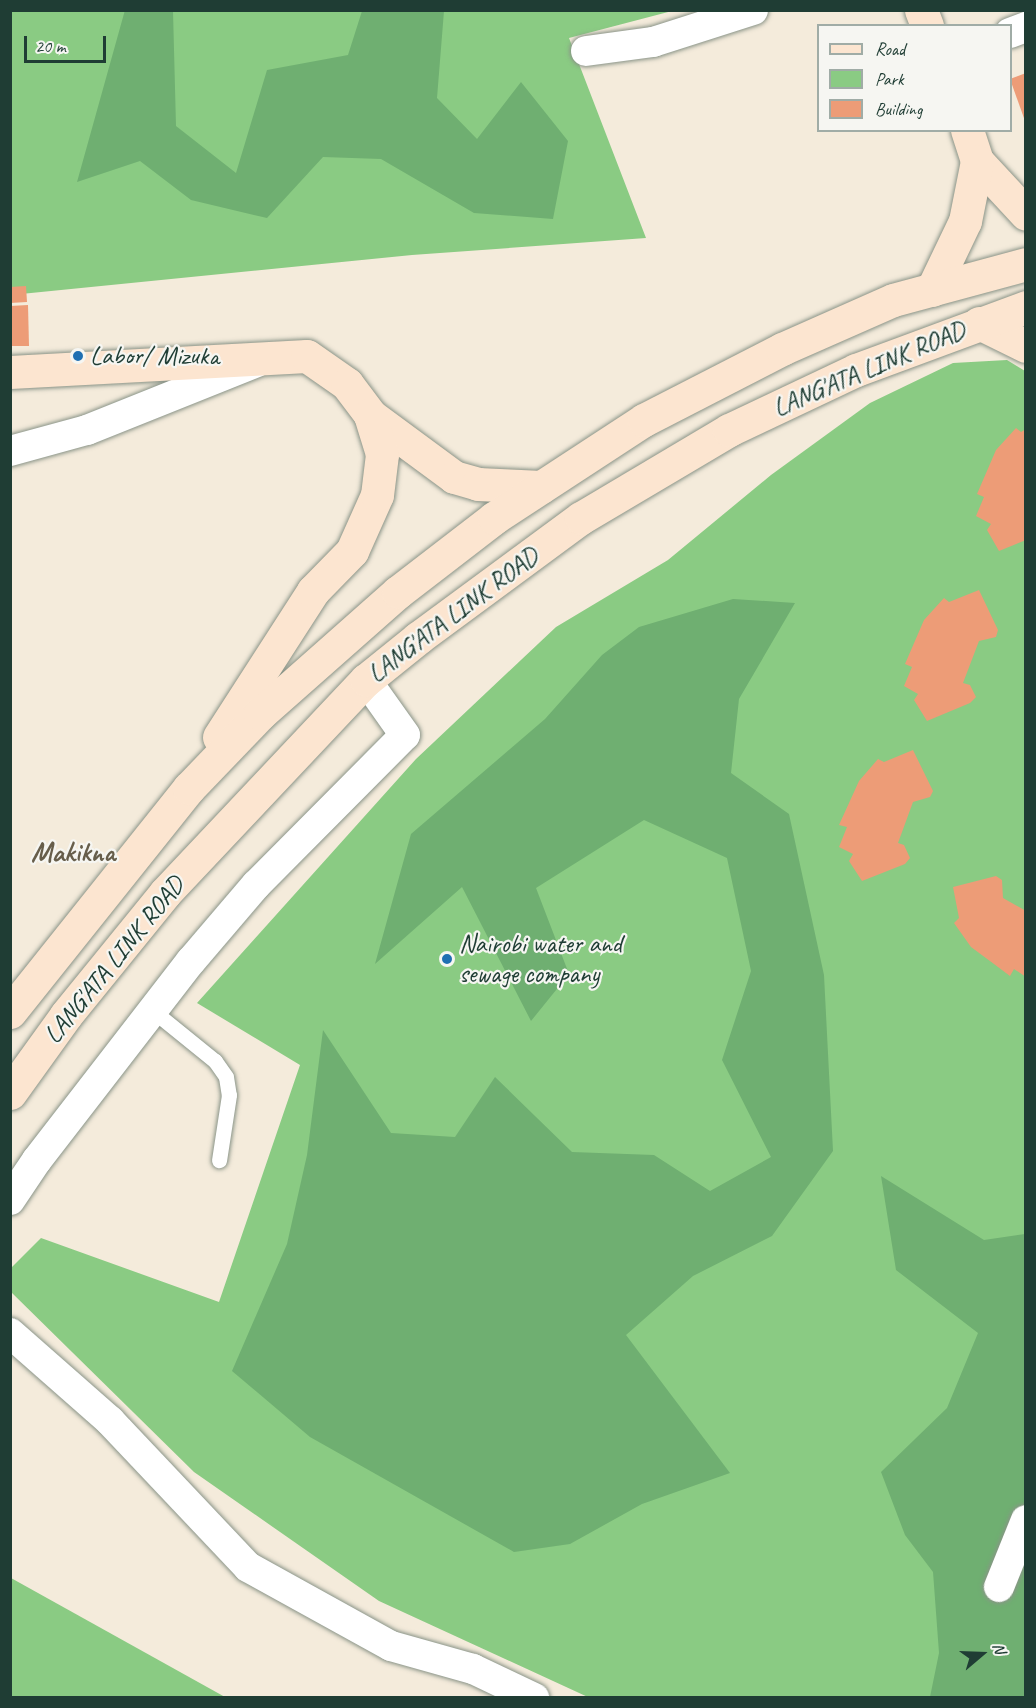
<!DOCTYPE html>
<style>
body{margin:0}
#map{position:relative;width:1036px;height:1708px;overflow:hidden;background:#f4ebdb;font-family:Caveat,sans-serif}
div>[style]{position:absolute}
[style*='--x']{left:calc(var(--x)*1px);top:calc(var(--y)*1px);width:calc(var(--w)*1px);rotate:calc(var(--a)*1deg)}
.green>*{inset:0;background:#8acb83}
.forest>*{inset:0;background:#6faf71}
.building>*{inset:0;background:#ed9c77}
.roads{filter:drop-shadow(0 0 2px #8a9488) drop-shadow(0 0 2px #8a9488)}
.lane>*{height:15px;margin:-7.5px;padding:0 7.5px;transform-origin:7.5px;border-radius:7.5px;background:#fff}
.street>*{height:30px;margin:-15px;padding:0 15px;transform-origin:15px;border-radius:15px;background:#fff}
.secondary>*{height:33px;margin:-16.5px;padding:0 16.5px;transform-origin:16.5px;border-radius:16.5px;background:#fce5d0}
.dots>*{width:16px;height:16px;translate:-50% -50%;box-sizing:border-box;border:3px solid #f6f6f2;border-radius:50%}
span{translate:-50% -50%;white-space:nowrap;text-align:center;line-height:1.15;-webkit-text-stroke:4.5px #f6f6f2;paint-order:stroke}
.poi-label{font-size:26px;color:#1f3d34}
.left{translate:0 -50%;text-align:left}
.street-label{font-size:26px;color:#1f3d34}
.quarter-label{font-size:28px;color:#675e4b;font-weight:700}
.frame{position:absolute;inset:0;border:12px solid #1f3d34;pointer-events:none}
.legend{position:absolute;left:817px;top:24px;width:195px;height:108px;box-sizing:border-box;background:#f6f6f2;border:2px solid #a0aca6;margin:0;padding:8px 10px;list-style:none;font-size:18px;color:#1f3d34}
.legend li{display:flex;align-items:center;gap:12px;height:30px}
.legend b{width:30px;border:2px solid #a0aca6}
.north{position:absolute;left:952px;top:1624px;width:60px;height:60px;-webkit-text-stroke:4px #f6f6f2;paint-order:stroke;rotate:71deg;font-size:16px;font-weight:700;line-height:24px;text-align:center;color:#1f3d34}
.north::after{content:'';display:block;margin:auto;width:21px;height:27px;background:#1f3d34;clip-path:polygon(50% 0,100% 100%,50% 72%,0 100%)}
.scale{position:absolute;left:24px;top:36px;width:82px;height:27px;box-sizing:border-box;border:3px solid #1f3d34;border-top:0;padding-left:8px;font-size:18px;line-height:21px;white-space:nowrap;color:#1f3d34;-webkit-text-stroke:4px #f6f6f2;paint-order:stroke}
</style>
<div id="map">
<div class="green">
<div style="clip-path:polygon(11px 11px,672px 11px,569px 38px,646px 238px,412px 255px,11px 295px)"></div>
<div style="clip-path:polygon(1007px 360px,1025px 371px,1025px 1697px,590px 1698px,379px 1601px,194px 1472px,11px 1292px,10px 1269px,41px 1238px,219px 1302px,300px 1065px,197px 1003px,416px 759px,556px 627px,668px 560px,771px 475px,870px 403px,953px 363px)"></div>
<div style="clip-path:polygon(10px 1578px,11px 1578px,225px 1697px,11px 1697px)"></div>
</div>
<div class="forest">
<div style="clip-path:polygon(125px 10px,173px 11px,176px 126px,236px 173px,267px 70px,348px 55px,362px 11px,444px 11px,437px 98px,477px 139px,521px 82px,568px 141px,553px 219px,474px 213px,381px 159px,323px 157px,267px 218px,191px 200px,140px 161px,77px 182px)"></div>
<div style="clip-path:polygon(733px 599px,795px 603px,739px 699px,731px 773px,789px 814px,824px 975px,833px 1151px,772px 1236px,693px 1276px,626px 1335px,730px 1473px,642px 1504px,570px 1544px,514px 1552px,310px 1437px,232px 1371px,287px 1244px,307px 1155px,323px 1030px,391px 1133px,455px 1137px,495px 1077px,572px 1152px,654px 1155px,710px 1191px,771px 1157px,722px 1060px,751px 971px,727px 858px,644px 820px,536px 888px,569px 974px,531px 1021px,462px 887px,375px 964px,411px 834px,545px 719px,602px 655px,639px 627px)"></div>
<div style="clip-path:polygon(881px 1176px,984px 1240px,1025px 1234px,1025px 1697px,930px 1697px,939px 1653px,933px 1572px,905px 1535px,881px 1472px,947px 1408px,978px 1333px,896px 1270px)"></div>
</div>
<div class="building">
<div style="clip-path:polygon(1026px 73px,1026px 121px,1025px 121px,1010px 79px)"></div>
<div style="clip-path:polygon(26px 286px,27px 302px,10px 303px,10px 287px)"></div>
<div style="clip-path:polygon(28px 305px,29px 346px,10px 346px,10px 306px)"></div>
<div style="clip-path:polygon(1016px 428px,1021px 432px,1026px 429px,1026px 540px,999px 551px,987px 530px,991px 524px,976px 516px,984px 497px,977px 494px,996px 450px)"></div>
<div style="clip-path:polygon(979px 590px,998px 630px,996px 637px,979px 641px,963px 683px,970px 685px,976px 697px,970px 703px,927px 721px,914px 700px,918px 694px,904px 686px,912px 667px,905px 664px,924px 620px,944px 598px,949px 602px)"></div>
<div style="clip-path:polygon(913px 750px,933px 791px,930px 797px,913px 802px,898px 843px,904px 845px,910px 858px,905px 864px,862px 881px,849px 861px,853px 854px,839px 847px,847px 827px,839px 825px,859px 781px,878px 759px,884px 762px)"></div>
<div style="clip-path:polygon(996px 876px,1002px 880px,1003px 898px,1026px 911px,1026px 977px,1014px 969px,1010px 976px,994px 964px,971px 947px,954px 923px,959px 918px,953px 887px)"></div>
</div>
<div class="roads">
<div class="lane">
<div style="--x:152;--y:1010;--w:81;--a:39"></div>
<div style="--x:215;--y:1061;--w:19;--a:55"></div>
<div style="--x:226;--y:1077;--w:18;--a:81"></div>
<div style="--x:229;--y:1095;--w:66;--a:98.7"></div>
</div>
<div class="street">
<div style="--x:1010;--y:33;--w:17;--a:-21"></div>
<div style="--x:586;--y:51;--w:68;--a:-7.7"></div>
<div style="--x:653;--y:42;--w:105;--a:-17.7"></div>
<div style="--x:10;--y:451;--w:80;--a:-15.3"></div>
<div style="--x:87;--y:430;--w:183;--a:-21.8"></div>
<div style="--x:10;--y:1200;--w:48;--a:-56"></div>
<div style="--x:37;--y:1160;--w:252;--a:-52.3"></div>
<div style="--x:191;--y:961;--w:100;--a:-49.5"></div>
<div style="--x:256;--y:885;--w:211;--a:-45.2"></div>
<div style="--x:405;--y:735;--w:67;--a:-125.3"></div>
<div style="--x:10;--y:1333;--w:133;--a:41.3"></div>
<div style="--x:110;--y:1421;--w:201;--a:46.6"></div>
<div style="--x:248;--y:1567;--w:163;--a:28.9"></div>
<div style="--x:391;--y:1646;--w:85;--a:15.7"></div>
<div style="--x:473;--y:1669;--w:68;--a:25.4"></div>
<div style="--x:999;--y:1587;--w:72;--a:-68.1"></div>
</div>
<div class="secondary">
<div style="--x:921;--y:10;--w:17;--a:69"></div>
<div style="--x:967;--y:130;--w:33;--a:72"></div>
<div style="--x:977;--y:161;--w:72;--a:47.2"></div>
<div style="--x:932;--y:290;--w:76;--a:-64.4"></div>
<div style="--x:965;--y:221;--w:61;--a:-78.7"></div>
<div style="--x:979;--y:323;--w:52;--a:26.1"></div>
<div style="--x:10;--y:372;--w:297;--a:-3.1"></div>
<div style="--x:307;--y:356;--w:49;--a:35"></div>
<div style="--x:347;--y:384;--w:39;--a:53"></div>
<div style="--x:370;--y:415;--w:104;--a:36.4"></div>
<div style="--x:454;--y:477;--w:25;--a:16"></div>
<div style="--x:478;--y:484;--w:63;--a:2.7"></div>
<div style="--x:219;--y:737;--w:174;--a:-57.2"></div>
<div style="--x:313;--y:591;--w:56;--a:-45.7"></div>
<div style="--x:352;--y:551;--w:61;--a:-65.9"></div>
<div style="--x:377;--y:495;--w:41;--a:-83"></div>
<div style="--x:382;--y:454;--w:41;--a:-107.1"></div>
<div style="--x:10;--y:1012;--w:287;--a:-51.4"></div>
<div style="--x:189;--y:788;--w:103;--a:-46.2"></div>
<div style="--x:260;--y:714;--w:184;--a:-41.5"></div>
<div style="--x:398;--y:592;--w:121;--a:-37.6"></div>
<div style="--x:494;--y:518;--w:179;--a:-33.2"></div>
<div style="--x:644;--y:420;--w:155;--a:-27.2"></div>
<div style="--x:782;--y:349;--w:121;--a:-23.8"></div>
<div style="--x:893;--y:300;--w:138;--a:-15.1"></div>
<div style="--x:10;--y:1093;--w:96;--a:-54.3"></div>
<div style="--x:66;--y:1015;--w:157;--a:-50.9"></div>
<div style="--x:165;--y:893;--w:293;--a:-46.7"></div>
<div style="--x:366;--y:680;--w:67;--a:-38.9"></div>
<div style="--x:418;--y:638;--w:202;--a:-36.4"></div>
<div style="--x:581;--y:518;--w:172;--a:-30.7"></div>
<div style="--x:729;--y:430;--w:140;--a:-25.3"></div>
<div style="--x:856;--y:370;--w:181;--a:-20.3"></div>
</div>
</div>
<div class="dots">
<div style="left:78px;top:356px;background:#1f6fb2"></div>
<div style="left:447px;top:959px;background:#1f6fb2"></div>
</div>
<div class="poi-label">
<span class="left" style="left:90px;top:356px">Labor/ Mizuka</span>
<span class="left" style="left:459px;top:959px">Nairobi water and<br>sewage company</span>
</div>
<div class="street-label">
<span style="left:869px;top:369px;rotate:-23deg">LANG'ATA LINK ROAD</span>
<span style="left:453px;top:615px;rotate:-37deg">LANG'ATA LINK ROAD</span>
<span style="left:114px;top:960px;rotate:-51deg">LANG'ATA LINK ROAD</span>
</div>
<div class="quarter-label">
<span style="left:73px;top:852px">Makikna</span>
</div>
<div class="frame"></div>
<ul class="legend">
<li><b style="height:8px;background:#fce5d0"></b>Road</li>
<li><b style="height:16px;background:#8acb83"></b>Park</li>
<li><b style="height:16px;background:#ed9c77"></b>Building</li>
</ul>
<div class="north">N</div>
<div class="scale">20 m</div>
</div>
